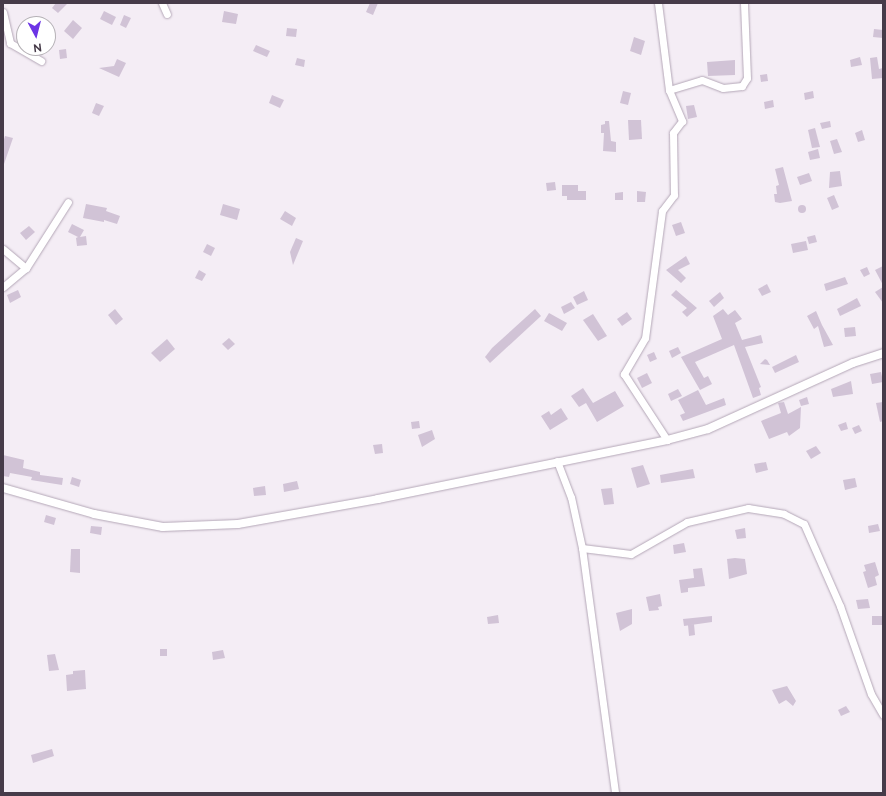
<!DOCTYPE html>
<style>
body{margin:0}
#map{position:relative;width:886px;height:796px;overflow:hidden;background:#f4edf5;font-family:Raleway,sans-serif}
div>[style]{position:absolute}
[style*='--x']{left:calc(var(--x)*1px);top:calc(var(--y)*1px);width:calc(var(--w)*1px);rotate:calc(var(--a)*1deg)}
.building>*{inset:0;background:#d1c3d6}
.round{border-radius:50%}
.roads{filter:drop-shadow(0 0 1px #b4a7b7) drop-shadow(0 0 1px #b4a7b7)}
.minor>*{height:7px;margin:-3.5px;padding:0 3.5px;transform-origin:3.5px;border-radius:3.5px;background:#fff}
.tertiary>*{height:8px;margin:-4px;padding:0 4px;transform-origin:4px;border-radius:4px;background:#fff}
span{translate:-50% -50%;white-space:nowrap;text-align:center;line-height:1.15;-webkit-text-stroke:3px #fff;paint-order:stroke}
.frame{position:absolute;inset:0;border:4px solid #463b49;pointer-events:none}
.north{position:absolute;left:16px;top:16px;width:40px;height:40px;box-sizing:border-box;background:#fff;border:1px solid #b5b1b6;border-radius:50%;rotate:173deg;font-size:11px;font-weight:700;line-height:16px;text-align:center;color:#463b49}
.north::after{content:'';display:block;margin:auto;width:14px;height:18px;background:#6c34e5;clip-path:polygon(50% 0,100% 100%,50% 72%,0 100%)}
</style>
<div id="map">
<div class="building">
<div style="clip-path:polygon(56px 3px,68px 3px,58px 13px,52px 8px)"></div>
<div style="clip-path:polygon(370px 3px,378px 3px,373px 15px,366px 12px)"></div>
<div style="clip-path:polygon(104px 11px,116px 17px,112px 25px,100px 19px)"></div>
<div style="clip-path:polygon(224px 11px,238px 14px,236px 24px,222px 22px)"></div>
<div style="clip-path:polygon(124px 15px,131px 18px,126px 28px,120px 25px)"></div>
<div style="clip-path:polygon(73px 20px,82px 28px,73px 39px,64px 31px)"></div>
<div style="clip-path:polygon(287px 28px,297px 29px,296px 37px,286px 36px)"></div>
<div style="clip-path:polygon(874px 29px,883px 30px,883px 38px,873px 37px)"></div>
<div style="clip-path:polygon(634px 37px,645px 41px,641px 55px,630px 51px)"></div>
<div style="clip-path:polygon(256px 45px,270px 51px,267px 57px,253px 51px)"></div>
<div style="clip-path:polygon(66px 49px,67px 58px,60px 59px,59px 50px)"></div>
<div style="clip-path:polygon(860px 57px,862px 65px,851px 67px,850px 60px)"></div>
<div style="clip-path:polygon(877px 57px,879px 69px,883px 68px,883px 78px,872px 79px,870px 58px)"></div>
<div style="clip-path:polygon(297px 58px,305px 60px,304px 67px,295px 65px)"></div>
<div style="clip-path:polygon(117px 59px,126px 63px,119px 77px,99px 68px,114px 66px)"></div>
<div style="clip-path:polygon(735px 60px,735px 75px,708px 76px,707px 62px)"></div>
<div style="clip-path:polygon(767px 74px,768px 81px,761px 82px,760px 75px)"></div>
<div style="clip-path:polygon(623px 91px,631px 93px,628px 105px,620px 103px)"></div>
<div style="clip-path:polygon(813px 91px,814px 98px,805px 100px,804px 93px)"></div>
<div style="clip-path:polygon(272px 95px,284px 100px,280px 108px,269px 103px)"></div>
<div style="clip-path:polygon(773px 100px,774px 107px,765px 109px,764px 102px)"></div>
<div style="clip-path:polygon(96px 103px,104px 106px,99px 116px,92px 113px)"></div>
<div style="clip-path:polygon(694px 105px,697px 117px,688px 119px,686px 106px)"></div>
<div style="clip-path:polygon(628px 120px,641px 120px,642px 139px,629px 140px)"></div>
<div style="clip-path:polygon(605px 121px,609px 121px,611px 141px,616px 142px,616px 152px,603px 151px,604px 133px,601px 133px,601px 125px,605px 124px)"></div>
<div style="clip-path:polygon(830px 121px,831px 127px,822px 129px,820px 123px)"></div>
<div style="clip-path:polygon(815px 128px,820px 147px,812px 148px,808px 130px)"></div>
<div style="clip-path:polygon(862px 130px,865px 140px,858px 142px,855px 133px)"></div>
<div style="clip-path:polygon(5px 136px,13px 138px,4px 164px,3px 143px)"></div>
<div style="clip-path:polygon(837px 139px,842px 152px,834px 154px,830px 141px)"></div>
<div style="clip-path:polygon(818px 149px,820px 158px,810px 160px,808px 152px)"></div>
<div style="clip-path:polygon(783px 167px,792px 201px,780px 203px,775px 202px,774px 194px,777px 194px,776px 186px,779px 185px,775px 169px)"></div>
<div style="clip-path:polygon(840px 171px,842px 186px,829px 188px,830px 172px)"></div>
<div style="clip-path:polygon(809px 173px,812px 181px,800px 185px,797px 177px)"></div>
<div style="clip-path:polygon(555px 182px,556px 190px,547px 191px,546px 183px)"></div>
<div style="clip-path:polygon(562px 185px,578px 185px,578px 191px,586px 191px,586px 200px,567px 200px,567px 196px,562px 196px)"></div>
<div style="clip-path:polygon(637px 191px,646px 192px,645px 202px,637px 202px)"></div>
<div style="clip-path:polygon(623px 192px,623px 200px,615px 200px,615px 193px)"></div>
<div style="clip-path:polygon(834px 195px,839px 207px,832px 210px,827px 198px)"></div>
<div style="clip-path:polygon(86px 204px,107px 208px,106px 211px,120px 216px,117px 224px,104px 220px,104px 222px,83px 218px)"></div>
<div style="clip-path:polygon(223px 204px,240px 209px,237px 220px,220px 215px)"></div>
<div class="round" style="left:798px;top:205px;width:8px;height:8px"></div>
<div style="clip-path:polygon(285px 211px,296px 218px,292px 226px,280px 219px)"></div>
<div style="clip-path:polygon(681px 222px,685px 233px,676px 236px,672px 225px)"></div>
<div style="clip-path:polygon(72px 224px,84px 230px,80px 237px,86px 236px,87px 245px,77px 246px,76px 238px,78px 237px,68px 232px)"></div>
<div style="clip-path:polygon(29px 226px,35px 232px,26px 240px,20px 233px)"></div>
<div style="clip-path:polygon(815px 235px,817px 242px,809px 244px,807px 237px)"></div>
<div style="clip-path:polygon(296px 238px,303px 241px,293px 265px,290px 252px)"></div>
<div style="clip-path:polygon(806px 241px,808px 250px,793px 253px,791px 244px)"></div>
<div style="clip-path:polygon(207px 244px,215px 248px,211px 256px,203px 252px)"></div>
<div style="clip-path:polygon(686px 256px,690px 264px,678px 270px,686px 278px,681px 283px,666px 270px)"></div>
<div style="clip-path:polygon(883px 266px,883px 285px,875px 270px)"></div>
<div style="clip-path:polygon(867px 267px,870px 274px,864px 277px,860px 270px)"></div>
<div style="clip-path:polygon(199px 270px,206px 274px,202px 281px,195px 278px)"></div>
<div style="clip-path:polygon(845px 277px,848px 284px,826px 291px,824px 284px)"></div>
<div style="clip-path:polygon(767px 284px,771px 292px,762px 296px,758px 289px)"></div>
<div style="clip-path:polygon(883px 287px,883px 303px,875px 292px)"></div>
<div style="clip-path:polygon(18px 290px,21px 297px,10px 303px,7px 295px)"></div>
<div style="clip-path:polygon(676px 290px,697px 308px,687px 317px,682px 312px,687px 308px,671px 295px)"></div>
<div style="clip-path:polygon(584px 291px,588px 300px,577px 305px,573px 297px)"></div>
<div style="clip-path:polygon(720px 292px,724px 298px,714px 307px,709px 301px)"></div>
<div style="clip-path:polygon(857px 298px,861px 306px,840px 316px,837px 309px)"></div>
<div style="clip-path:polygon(571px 302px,575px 308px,564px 314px,561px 307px)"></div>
<div style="clip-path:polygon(115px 309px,123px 319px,116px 325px,108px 315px)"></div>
<div style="clip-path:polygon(535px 309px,541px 316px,490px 363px,485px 357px,492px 348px)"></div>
<div style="clip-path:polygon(723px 309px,728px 315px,735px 310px,742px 319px,735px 323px,742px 340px,761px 335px,763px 343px,745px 347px,761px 387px,759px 388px,761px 395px,753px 398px,734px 345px,695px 362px,704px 378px,708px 376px,712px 384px,700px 390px,681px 357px,722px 339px,713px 316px)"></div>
<div style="clip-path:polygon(816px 311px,822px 325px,833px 345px,824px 347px,818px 326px,814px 329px,807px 316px)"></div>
<div style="clip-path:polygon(627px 312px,632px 319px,622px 326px,617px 319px)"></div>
<div style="clip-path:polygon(549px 313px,567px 323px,562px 331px,544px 321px)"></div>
<div style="clip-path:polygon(593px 314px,607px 336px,598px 341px,583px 320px)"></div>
<div style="clip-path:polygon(855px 327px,856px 336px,845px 337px,844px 328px)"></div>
<div style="clip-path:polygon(229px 338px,235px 344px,228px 350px,222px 344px)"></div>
<div style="clip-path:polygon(167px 339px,175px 349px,160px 362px,151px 353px)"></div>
<div style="clip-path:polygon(678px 347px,681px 353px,672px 358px,669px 351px)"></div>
<div style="clip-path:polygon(654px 352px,657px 359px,650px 362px,647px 355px)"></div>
<div style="clip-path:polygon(796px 355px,799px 362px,775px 373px,772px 367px)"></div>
<div style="clip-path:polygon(765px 359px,767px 360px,770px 365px,760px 364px)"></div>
<div style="clip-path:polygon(881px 372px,883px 382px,872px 384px,870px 374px)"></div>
<div style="clip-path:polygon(647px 373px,652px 383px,642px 388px,637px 378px)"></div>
<div style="clip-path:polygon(851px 381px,853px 394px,833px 397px,831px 389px)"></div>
<div style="clip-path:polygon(583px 388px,593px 403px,615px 391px,624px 406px,597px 422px,586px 403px,579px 407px,571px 396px)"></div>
<div style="clip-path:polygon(678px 389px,682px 396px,671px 401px,668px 394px)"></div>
<div style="clip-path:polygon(698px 390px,706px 405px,724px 398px,726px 405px,683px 421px,680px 415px,685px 413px,678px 400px)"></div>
<div style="clip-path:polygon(807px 397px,809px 404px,801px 406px,799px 400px)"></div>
<div style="clip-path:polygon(784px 402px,788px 414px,801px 407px,800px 428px,789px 436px,787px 432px,769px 439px,761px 421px,781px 413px,778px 403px)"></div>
<div style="clip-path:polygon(883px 402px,883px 421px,880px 422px,876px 403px)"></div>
<div style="clip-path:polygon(561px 408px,568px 419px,550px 430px,541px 416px,549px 411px,551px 415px)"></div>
<div style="clip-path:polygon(419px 421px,420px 428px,412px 429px,411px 422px)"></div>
<div style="clip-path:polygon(846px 422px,848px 429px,841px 431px,838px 425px)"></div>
<div style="clip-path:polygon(859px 425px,862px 431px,855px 434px,852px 428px)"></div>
<div style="clip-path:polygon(432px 430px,435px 439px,422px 447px,418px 435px)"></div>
<div style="clip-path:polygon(382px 444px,383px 453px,375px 454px,373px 445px)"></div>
<div style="clip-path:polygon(816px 446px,821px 453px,811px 459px,806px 451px)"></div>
<div style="clip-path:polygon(3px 455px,24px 460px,23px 468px,40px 472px,40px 475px,63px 478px,62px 485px,31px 480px,32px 477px,10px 473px,9px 477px,3px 476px)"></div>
<div style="clip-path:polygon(766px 462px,768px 470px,756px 473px,754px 464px)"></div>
<div style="clip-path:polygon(643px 465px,650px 484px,637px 488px,631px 468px)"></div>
<div style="clip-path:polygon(693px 469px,695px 478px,661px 483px,660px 475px)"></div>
<div style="clip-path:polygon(72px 477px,81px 480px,79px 487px,70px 484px)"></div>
<div style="clip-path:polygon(855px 478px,857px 487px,845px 490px,843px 480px)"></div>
<div style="clip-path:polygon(297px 481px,299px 489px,284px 492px,283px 484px)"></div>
<div style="clip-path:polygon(265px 486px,266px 495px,254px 496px,253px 488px)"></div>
<div style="clip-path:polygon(612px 488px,614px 504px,604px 505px,601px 489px)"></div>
<div style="clip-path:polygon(46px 515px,56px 518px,54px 525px,44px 522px)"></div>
<div style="clip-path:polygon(878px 524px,880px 531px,869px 533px,868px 526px)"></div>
<div style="clip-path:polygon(91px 526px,102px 527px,101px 535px,90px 533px)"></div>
<div style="clip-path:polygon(745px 528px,746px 538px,737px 539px,735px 530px)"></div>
<div style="clip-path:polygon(684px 543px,686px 552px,674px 554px,673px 545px)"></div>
<div style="clip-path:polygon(71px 549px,80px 549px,80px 573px,70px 572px)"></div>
<div style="clip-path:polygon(735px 558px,745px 559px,747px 574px,729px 579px,727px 559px)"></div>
<div style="clip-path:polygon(875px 562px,879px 575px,875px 577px,877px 585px,868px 588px,863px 572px,866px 571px,864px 565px)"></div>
<div style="clip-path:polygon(702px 568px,705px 586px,688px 588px,688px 592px,681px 593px,679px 580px,694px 578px,693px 569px)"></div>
<div style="clip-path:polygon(660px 594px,662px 606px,658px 607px,659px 610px,649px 611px,646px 597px)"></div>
<div style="clip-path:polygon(868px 599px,870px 608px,858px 609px,856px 600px)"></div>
<div style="clip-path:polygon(632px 609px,632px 624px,620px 631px,616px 613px)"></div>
<div style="clip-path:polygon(498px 615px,499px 623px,488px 624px,487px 617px)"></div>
<div style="clip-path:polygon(712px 616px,712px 622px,684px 626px,683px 619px)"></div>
<div style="clip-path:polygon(872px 616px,883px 616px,883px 625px,872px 625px)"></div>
<div style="clip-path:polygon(694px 624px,695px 635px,689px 636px,688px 625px)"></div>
<div style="clip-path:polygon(160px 649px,167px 649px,167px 656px,160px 656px)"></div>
<div style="clip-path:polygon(223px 650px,225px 658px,213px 660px,212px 652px)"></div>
<div style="clip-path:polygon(55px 654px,59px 670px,49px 671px,47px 655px)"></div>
<div style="clip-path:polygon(85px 670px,86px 689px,67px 691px,66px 675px,73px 674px,73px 671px)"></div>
<div style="clip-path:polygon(787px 686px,796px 701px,793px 706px,786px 700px,779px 704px,772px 690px)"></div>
<div style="clip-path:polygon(846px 706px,850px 712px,841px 716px,838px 710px)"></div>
<div style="clip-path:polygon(52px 749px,54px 756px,33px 763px,31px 755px)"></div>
</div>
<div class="roads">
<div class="minor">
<div style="--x:162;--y:3;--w:12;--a:66"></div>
<div style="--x:658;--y:3;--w:88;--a:82.8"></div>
<div style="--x:669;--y:90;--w:34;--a:67"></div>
<div style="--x:682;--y:121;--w:15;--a:127"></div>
<div style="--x:673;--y:133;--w:62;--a:89.1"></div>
<div style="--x:674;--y:195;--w:20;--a:127"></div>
<div style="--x:662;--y:211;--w:128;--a:97.6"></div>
<div style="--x:645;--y:338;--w:42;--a:120.3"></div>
<div style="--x:624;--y:374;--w:79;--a:56.9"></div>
<div style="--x:3;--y:12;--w:32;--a:77"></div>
<div style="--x:10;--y:43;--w:36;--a:30"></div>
<div style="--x:669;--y:90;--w:34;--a:-17"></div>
<div style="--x:702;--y:80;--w:22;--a:21"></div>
<div style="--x:723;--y:88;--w:19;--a:-6"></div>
<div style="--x:742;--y:86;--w:9;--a:-58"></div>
<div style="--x:747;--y:78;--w:75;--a:-92.3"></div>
<div style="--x:3;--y:249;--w:30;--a:40"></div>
<div style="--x:3;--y:287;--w:30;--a:-40"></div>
<div style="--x:26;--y:268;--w:78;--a:-57.5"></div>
<div style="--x:557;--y:461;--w:39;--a:69"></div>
<div style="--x:571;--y:497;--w:52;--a:77.8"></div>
<div style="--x:582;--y:548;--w:247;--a:82.3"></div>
<div style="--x:582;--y:548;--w:49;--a:7"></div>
<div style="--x:631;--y:554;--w:64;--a:-29.7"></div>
<div style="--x:687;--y:522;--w:63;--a:-12.9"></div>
<div style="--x:748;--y:508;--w:36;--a:9"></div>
<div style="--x:784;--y:514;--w:22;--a:27"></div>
<div style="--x:804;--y:524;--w:90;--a:66.3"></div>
<div style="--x:840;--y:606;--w:93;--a:70.6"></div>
<div style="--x:871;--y:694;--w:24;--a:60"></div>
</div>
<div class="tertiary">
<div style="--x:3;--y:488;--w:95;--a:15.9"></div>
<div style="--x:94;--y:514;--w:70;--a:10.7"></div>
<div style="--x:163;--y:527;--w:75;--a:-2.3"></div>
<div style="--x:238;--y:524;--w:142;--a:-10.1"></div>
<div style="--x:378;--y:499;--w:295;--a:-11.5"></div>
<div style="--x:667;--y:440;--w:42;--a:-15"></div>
<div style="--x:708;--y:429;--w:159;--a:-24.5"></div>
<div style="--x:853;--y:363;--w:32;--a:-18"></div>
</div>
</div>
<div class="frame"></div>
<div class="north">N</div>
</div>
